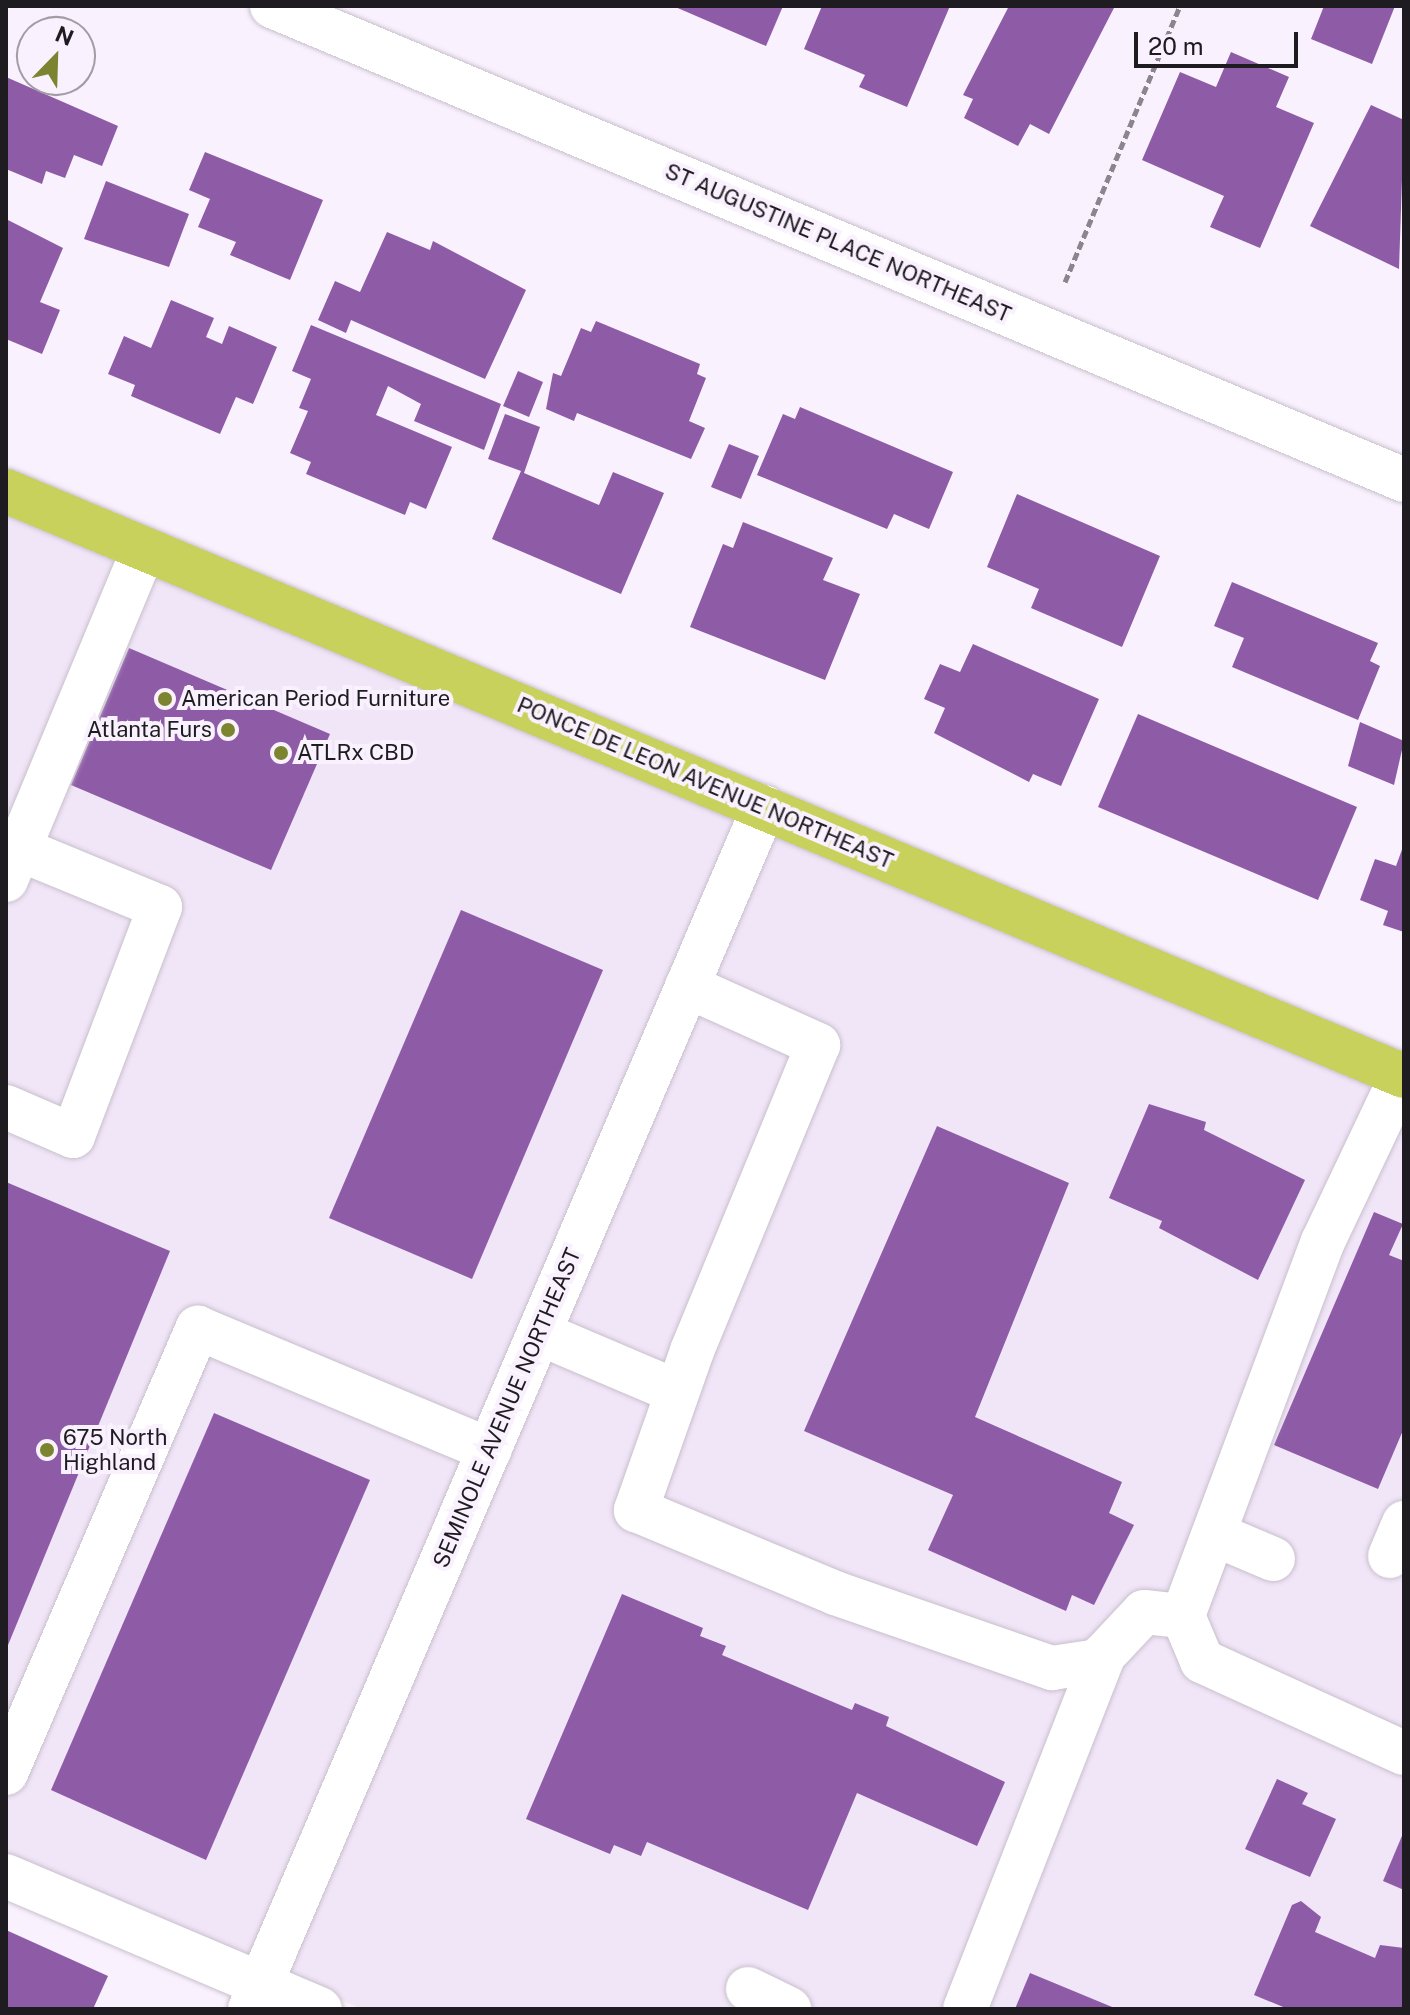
<!DOCTYPE html>
<style>
body{margin:0}
#map{position:relative;width:1410px;height:2015px;overflow:hidden;background:#f9f1fd;font-family:"Public Sans",sans-serif}
div>[style]{position:absolute}
[style*='--x']{left:calc(var(--x)*1px);top:calc(var(--y)*1px);width:calc(var(--w)*1px);rotate:calc(var(--a)*1deg)}
.built>*{inset:0;background:#f1e5f8}
.building>*{inset:0;background:#8e5ca7}
.path>*{height:5px;margin-top:-2.5px;transform-origin:0;background:repeating-linear-gradient(90deg,#8b868e 0 8px,transparent 0 12px)}
.roads{filter:drop-shadow(0 0 2px #c8c0cc) drop-shadow(0 0 2px #c8c0cc)}
.minor>*{height:44px;margin:-22px;padding:0 22px;transform-origin:22px;border-radius:22px;background:#fff}
.highway>*{height:44px;margin:-22px;padding:0 22px;transform-origin:22px;border-radius:22px;background:#c7d15b}
.dots>*{width:22px;height:22px;translate:-50% -50%;box-sizing:border-box;border:4px solid #f9f1fd;border-radius:50%}
span{translate:-50% -50%;white-space:nowrap;text-align:center;line-height:1.15;-webkit-text-stroke:8px #f9f1fd;paint-order:stroke}
.street-label{font-size:22px;color:#1f1c21}
.poi-label{font-size:22px;color:#1f1c21}
.left{translate:0 -50%;text-align:left}
.right{translate:-100% -50%;text-align:right}
.frame{position:absolute;inset:0;border:8px solid #1f1c21;pointer-events:none}
.north{position:absolute;left:16px;top:16px;width:80px;height:80px;box-sizing:border-box;background:#f9f1fd;border:2px solid #a29ca5;border-radius:50%;rotate:23deg;font-size:22px;font-weight:700;line-height:32px;text-align:center;color:#1f1c21}
.north::after{content:'';display:block;margin:auto;width:28px;height:36px;background:#7d842f;clip-path:polygon(50% 0,100% 100%,50% 72%,0 100%)}
.scale{position:absolute;left:1134px;top:32px;width:164px;height:36px;box-sizing:border-box;border:4px solid #1f1c21;border-top:0;padding-left:10px;font-size:24px;line-height:28px;white-space:nowrap;color:#1f1c21;-webkit-text-stroke:6px #f9f1fd;paint-order:stroke}
</style>
<div id="map">
<div class="built">
<div style="clip-path:polygon(6px 496px,1404px 1069px,1404px 2009px,362px 2009px,6px 1856px)"></div>
</div>
<div class="building">
<div style="clip-path:polygon(673px 6px,783px 6px,766px 46px)"></div>
<div style="clip-path:polygon(822px 6px,950px 6px,907px 107px,859px 87px,865px 75px,804px 49px)"></div>
<div style="clip-path:polygon(1009px 6px,1115px 6px,1049px 134px,1030px 124px,1018px 146px,964px 118px,973px 99px,963px 95px)"></div>
<div style="clip-path:polygon(1324px 6px,1395px 6px,1372px 64px,1311px 39px)"></div>
<div style="clip-path:polygon(1231px 52px,1289px 77px,1276px 107px,1314px 123px,1260px 248px,1210px 227px,1224px 196px,1142px 160px,1180px 72px,1216px 87px)"></div>
<div style="clip-path:polygon(6px 77px,118px 126px,102px 166px,74px 155px,65px 178px,46px 171px,42px 184px,6px 169px)"></div>
<div style="clip-path:polygon(1371px 105px,1404px 120px,1399px 269px,1310px 226px)"></div>
<div style="clip-path:polygon(205px 152px,323px 200px,290px 280px,230px 255px,236px 242px,198px 227px,210px 199px,189px 190px)"></div>
<div style="clip-path:polygon(106px 181px,189px 214px,169px 267px,84px 239px)"></div>
<div style="clip-path:polygon(6px 219px,63px 248px,40px 302px,60px 310px,42px 354px,6px 339px)"></div>
<div style="clip-path:polygon(387px 232px,430px 250px,433px 241px,526px 290px,485px 379px,351px 320px,346px 333px,318px 320px,335px 281px,360px 292px)"></div>
<div style="clip-path:polygon(171px 300px,214px 318px,206px 337px,222px 344px,229px 326px,277px 347px,253px 404px,236px 397px,220px 434px,131px 396px,135px 385px,108px 374px,124px 336px,151px 348px)"></div>
<div style="clip-path:polygon(596px 321px,700px 364px,697px 374px,706px 378px,689px 421px,705px 428px,691px 459px,577px 413px,574px 421px,546px 409px,553px 373px,561px 376px,581px 328px,591px 332px)"></div>
<div style="clip-path:polygon(311px 325px,501px 404px,484px 450px,414px 421px,421px 404px,388px 386px,376px 415px,452px 447px,426px 509px,410px 502px,405px 515px,306px 474px,311px 462px,290px 453px,308px 411px,299px 408px,311px 379px,292px 371px)"></div>
<div style="clip-path:polygon(518px 371px,543px 382px,529px 417px,503px 406px)"></div>
<div style="clip-path:polygon(800px 407px,953px 472px,929px 529px,894px 514px,887px 529px,757px 475px,783px 414px,795px 419px)"></div>
<div style="clip-path:polygon(505px 414px,540px 427px,524px 473px,599px 505px,613px 472px,664px 493px,621px 594px,492px 539px,521px 471px,488px 459px)"></div>
<div style="clip-path:polygon(729px 444px,759px 456px,741px 499px,711px 487px)"></div>
<div style="clip-path:polygon(1017px 494px,1160px 556px,1122px 647px,1031px 608px,1039px 589px,987px 567px)"></div>
<div style="clip-path:polygon(743px 522px,833px 558px,823px 580px,860px 594px,825px 680px,690px 627px,723px 544px,733px 548px)"></div>
<div style="clip-path:polygon(1232px 582px,1378px 643px,1370px 661px,1380px 666px,1358px 720px,1232px 667px,1244px 638px,1214px 626px)"></div>
<div style="clip-path:polygon(973px 644px,1099px 699px,1061px 786px,1033px 774px,1029px 782px,934px 733px,945px 708px,924px 699px,940px 664px,960px 672px)"></div>
<div style="clip-path:polygon(129px 648px,330px 734px,271px 870px,71px 785px)"></div>
<div style="clip-path:polygon(1138px 714px,1357px 807px,1318px 900px,1098px 807px)"></div>
<div style="clip-path:polygon(1360px 722px,1404px 741px,1394px 785px,1348px 766px)"></div>
<div style="clip-path:polygon(1404px 844px,1404px 932px,1383px 925px,1388px 911px,1360px 900px,1375px 859px,1396px 866px)"></div>
<div style="clip-path:polygon(461px 910px,603px 970px,472px 1279px,329px 1218px)"></div>
<div style="clip-path:polygon(1149px 1104px,1206px 1122px,1204px 1130px,1305px 1180px,1258px 1280px,1159px 1228px,1162px 1221px,1109px 1198px)"></div>
<div style="clip-path:polygon(937px 1126px,1069px 1183px,975px 1417px,1122px 1482px,1109px 1513px,1134px 1525px,1094px 1605px,1072px 1595px,1066px 1611px,928px 1550px,953px 1495px,804px 1431px)"></div>
<div style="clip-path:polygon(6px 1182px,170px 1251px,6px 1650px)"></div>
<div style="clip-path:polygon(1374px 1212px,1403px 1224px,1389px 1255px,1404px 1261px,1404px 1428px,1378px 1489px,1274px 1445px)"></div>
<div style="clip-path:polygon(214px 1413px,370px 1480px,206px 1860px,51px 1790px)"></div>
<div style="clip-path:polygon(622px 1594px,703px 1628px,700px 1636px,726px 1646px,722px 1655px,852px 1710px,855px 1703px,889px 1717px,886px 1726px,1005px 1782px,977px 1846px,857px 1793px,808px 1910px,647px 1842px,641px 1856px,614px 1845px,610px 1854px,526px 1819px)"></div>
<div style="clip-path:polygon(1277px 1779px,1308px 1793px,1302px 1804px,1336px 1819px,1310px 1877px,1245px 1849px)"></div>
<div style="clip-path:polygon(1404px 1831px,1404px 1890px,1383px 1881px)"></div>
<div style="clip-path:polygon(1301px 1901px,1321px 1917px,1315px 1932px,1375px 1958px,1380px 1945px,1404px 1948px,1404px 2009px,1288px 2009px,1254px 1995px,1292px 1905px)"></div>
<div style="clip-path:polygon(6px 1930px,108px 1976px,93px 2009px,6px 2009px)"></div>
<div style="clip-path:polygon(1030px 1973px,1117px 2009px,1015px 2009px)"></div>
</div>
<div class="path">
<div style="--x:1065;--y:282;--w:299;--a:-67.4"></div>
</div>
<div class="roads">
<div class="minor">
<div style="--x:272;--y:6;--w:1227;--a:22.72"></div>
<div style="--x:6;--y:880;--w:356;--a:-67.4"></div>
<div style="--x:687;--y:986;--w:144;--a:24.2"></div>
<div style="--x:818;--y:1045;--w:331;--a:112.4"></div>
<div style="--x:692;--y:1351;--w:169;--a:109.4"></div>
<div style="--x:636;--y:1510;--w:216;--a:22.6"></div>
<div style="--x:835;--y:1593;--w:230;--a:19.1"></div>
<div style="--x:1052;--y:1668;--w:47;--a:-8.7"></div>
<div style="--x:1098;--y:1661;--w:67;--a:-46.8"></div>
<div style="--x:1144;--y:1612;--w:39;--a:6"></div>
<div style="--x:1402;--y:1075;--w:184;--a:115.4"></div>
<div style="--x:1323;--y:1241;--w:400;--a:110.5"></div>
<div style="--x:1183;--y:1616;--w:49;--a:67.1"></div>
<div style="--x:1202;--y:1661;--w:222;--a:24.5"></div>
<div style="--x:6;--y:1107;--w:73;--a:23.4"></div>
<div style="--x:73;--y:1136;--w:245;--a:-69.2"></div>
<div style="--x:160;--y:907;--w:152;--a:-157.6"></div>
<div style="--x:539;--y:1333;--w:150;--a:23.1"></div>
<div style="--x:1214;--y:1534;--w:64;--a:23"></div>
<div style="--x:1390;--y:1556;--w:36;--a:-67"></div>
<div style="--x:6;--y:1773;--w:485;--a:-66.7"></div>
<div style="--x:198;--y:1328;--w:316;--a:22.7"></div>
<div style="--x:6;--y:1876;--w:341;--a:23"></div>
<div style="--x:748;--y:1989;--w:46;--a:26"></div>
<div style="--x:250;--y:2009;--w:1307;--a:-66.85"></div>
<div style="--x:965;--y:2009;--w:381;--a:-68.6"></div>
</div>
<div class="highway">
<div style="--x:6;--y:491;--w:1515;--a:22.71"></div>
</div>
</div>
<div class="dots">
<div style="left:165px;top:699px;background:#7d842f"></div>
<div style="left:228px;top:730px;background:#7d842f"></div>
<div style="left:281px;top:753px;background:#7d842f"></div>
<div style="left:47px;top:1450px;background:#7d842f"></div>
</div>
<div class="street-label">
<span style="left:838px;top:243px;rotate:23deg">ST AUGUSTINE PLACE NORTHEAST</span>
<span style="left:705px;top:783px;rotate:23deg">PONCE DE LEON AVENUE NORTHEAST</span>
<span style="left:507px;top:1408px;rotate:-67deg">SEMINOLE AVENUE NORTHEAST</span>
</div>
<div class="poi-label">
<span class="left" style="left:181px;top:699px">American Period Furniture</span>
<span class="right" style="left:212px;top:730px">Atlanta Furs</span>
<span class="left" style="left:297px;top:753px">ATLRx CBD</span>
<span class="left" style="left:63px;top:1450px">675 North<br>Highland</span>
</div>
<div class="frame"></div>
<div class="north">N</div>
<div class="scale">20 m</div>
</div>
